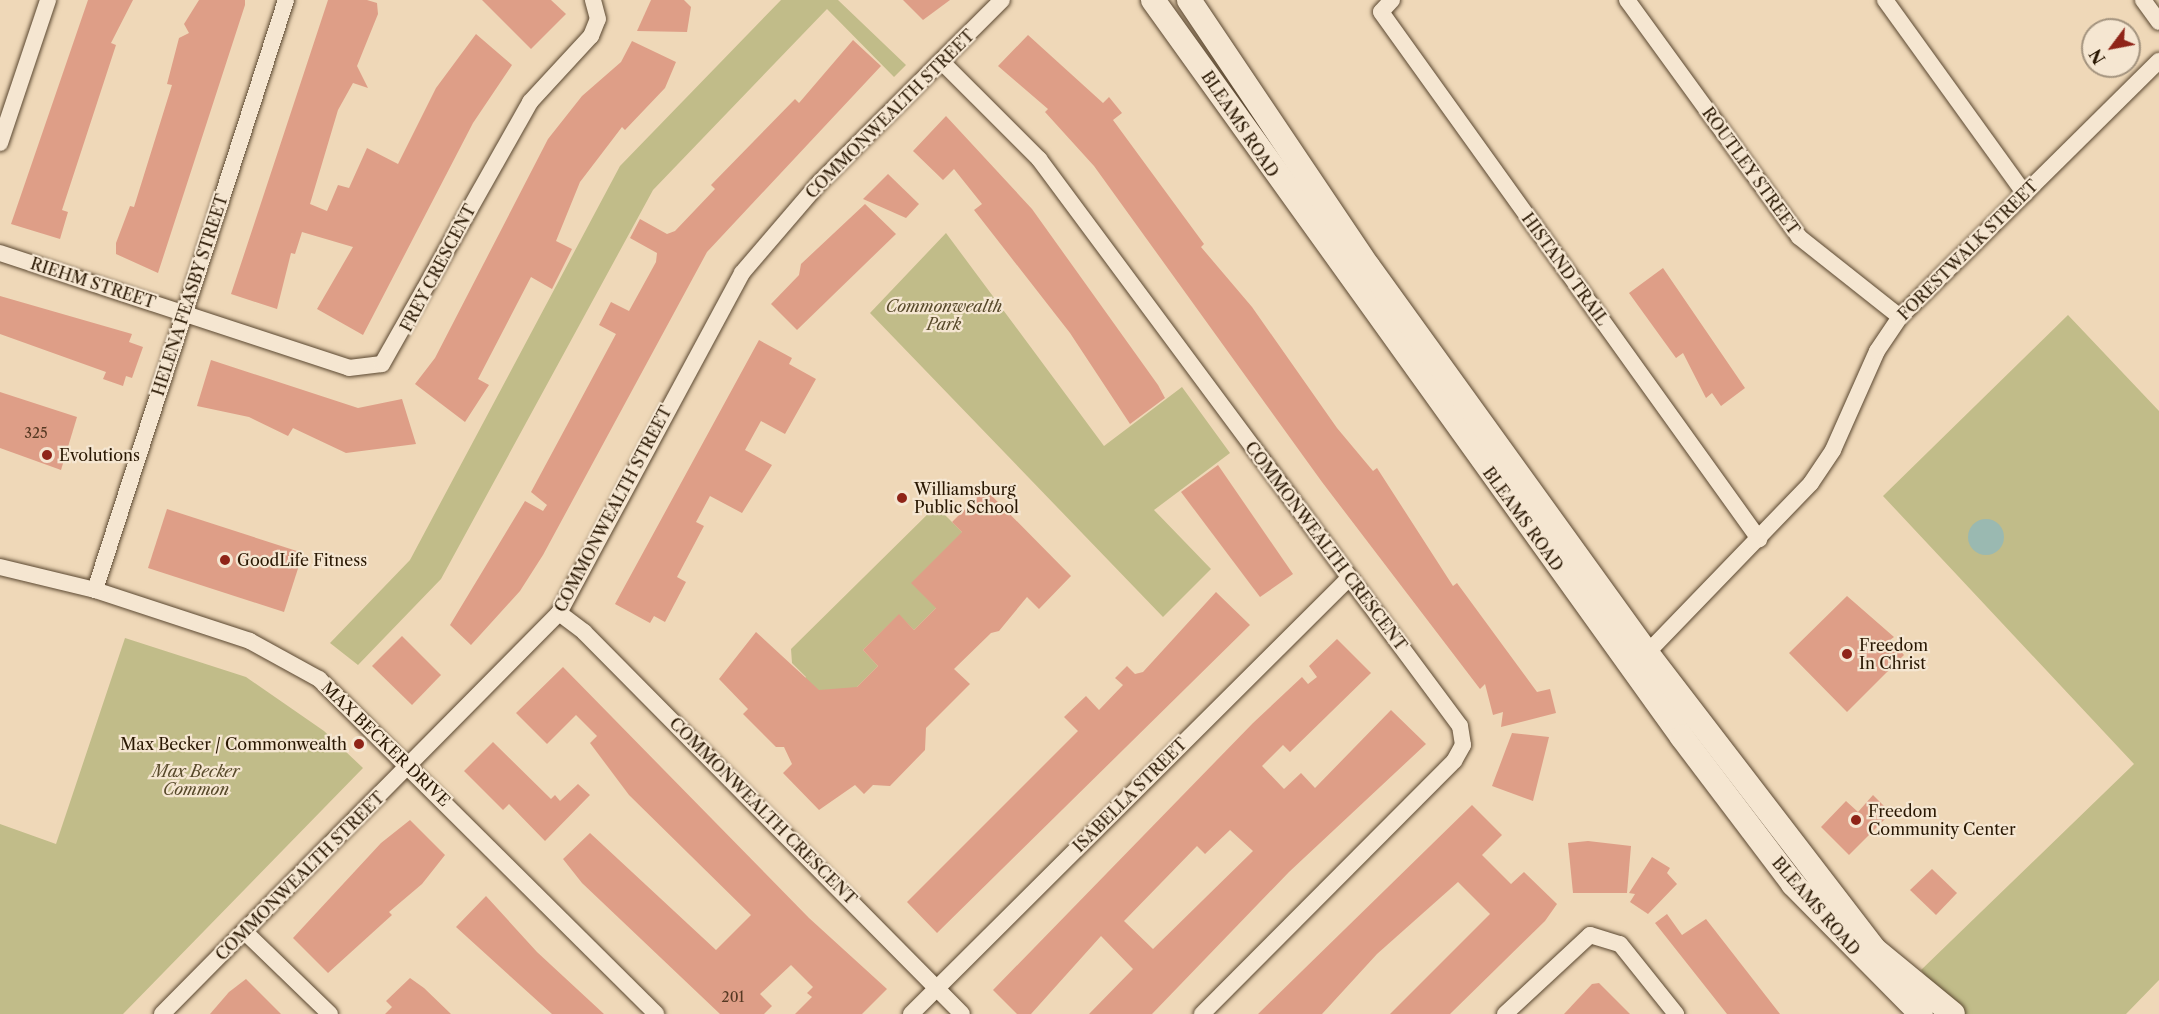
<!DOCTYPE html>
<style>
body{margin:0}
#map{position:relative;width:2159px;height:1014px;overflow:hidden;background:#efd8b8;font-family:"Libre Caslon Text",serif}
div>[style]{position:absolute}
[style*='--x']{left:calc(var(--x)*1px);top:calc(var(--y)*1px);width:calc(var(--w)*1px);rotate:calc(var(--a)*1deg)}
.green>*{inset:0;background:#c1bc89}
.water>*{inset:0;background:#9ab9b1}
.round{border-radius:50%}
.building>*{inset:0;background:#de9e87}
.roads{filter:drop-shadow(0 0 2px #5a4730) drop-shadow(0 0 2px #5a4730)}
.minor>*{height:16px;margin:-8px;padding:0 8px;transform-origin:8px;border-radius:8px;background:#f5e6d1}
.secondary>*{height:24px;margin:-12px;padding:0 12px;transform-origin:12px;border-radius:12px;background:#f5e6d1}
.dots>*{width:16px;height:16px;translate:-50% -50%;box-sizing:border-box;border:3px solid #f5e6d1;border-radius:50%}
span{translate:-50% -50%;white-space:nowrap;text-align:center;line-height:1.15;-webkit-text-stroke:4.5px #f5e6d1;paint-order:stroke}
.number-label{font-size:14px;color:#563923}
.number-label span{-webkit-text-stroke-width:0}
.street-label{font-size:16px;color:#291702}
.park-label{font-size:16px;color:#57492a;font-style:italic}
.poi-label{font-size:16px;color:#291702}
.left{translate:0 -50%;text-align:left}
.right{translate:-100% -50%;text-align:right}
.north{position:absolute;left:2081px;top:18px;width:60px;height:60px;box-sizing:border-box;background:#f5e6d1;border:2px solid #a3937e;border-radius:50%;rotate:238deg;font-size:16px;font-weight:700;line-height:24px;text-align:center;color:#291702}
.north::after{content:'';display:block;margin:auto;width:21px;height:27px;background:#8f2418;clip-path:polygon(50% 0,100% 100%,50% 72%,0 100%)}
</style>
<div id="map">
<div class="green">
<div style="clip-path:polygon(781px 0,838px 0,906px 65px,894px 77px,827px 9px,653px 190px,441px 579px,358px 665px,330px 643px,410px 560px,620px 166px)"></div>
<div style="clip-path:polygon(946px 233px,1104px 446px,1182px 387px,1230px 453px,1154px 510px,1211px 569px,1163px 617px,870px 313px)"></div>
<div style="clip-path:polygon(2068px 315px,2159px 411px,2159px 980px,2126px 1014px,1956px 1014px,1921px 970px,2134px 764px,1883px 496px)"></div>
<div style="clip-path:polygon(936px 506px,962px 532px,936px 608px,914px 630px,899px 615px,863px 650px,878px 666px,854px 690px,815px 702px,799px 685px,806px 677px,792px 663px,791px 649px)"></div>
<div style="clip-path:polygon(125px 638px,246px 677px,324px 731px,363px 768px,123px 1014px,0 1014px,0 824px,56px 844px)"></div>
</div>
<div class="water">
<div class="round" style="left:1968px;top:519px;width:36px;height:36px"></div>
</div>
<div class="building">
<div style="clip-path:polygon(88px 0,133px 0,111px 43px,116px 45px,62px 210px,68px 212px,60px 239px,11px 224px)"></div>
<div style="clip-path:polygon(199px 0,245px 0,245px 5px,158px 273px,116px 254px,116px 243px,130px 206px,134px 207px,172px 85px,167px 84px,179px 38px,189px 33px,184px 24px)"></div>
<div style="clip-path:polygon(328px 0,367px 0,377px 3px,378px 14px,357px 66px,368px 88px,353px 83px,338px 110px,310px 204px,327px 211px,338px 185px,349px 188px,367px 148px,398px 164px,436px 88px,476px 34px,512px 65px,473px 123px,363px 335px,317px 309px,353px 247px,302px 232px,295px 254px,291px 253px,277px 309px,231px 294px)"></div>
<div style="clip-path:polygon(482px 0,551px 0,566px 14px,531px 49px)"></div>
<div style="clip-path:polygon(651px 0,684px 0,691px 7px,687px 32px,637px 31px)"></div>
<div style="clip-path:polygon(903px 0,950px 0,923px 20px)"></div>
<div style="clip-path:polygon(1028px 35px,1103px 103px,1109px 97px,1122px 113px,1113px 120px,1204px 244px,1201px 247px,1252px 307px,1337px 428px,1373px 471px,1377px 468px,1453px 586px,1457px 583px,1537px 692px,1550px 689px,1556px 713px,1501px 727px,1503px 712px,1493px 715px,1485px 684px,1480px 689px,1322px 482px,1094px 166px,1045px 112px,1048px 109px,998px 66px)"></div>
<div style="clip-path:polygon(853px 40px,881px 66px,707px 252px,543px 555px,520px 591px,471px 645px,450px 625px,525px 501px,543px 511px,547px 505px,531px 492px,616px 334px,599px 325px,611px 302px,629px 311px,656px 262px,657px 253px,630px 238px,640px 219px,667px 234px,675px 231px,715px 189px,711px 185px,795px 99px,799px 103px)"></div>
<div style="clip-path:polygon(632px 41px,676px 62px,665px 88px,625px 130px,622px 127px,580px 182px,556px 241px,572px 249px,552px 289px,531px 277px,478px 379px,489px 385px,465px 422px,415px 384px,435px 358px,548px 139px,582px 96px,621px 62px)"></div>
<div style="clip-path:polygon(946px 116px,1032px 209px,1158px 385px,1165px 398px,1130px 424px,1070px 333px,974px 210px,982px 204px,954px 169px,943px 180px,913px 151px)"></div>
<div style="clip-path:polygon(888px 174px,919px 204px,906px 218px,863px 199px)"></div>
<div style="clip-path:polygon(865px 204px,896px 234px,797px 330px,771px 304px,799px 275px,801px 264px)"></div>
<div style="clip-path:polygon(1663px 268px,1745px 388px,1721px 406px,1712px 393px,1706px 398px,1683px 353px,1676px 358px,1629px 293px)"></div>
<div style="clip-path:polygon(0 296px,132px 334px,129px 342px,143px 347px,132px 378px,126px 376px,123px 386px,103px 379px,106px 372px,0 334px)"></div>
<div style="clip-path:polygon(759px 340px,792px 358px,789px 364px,816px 379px,785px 434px,761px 421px,745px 450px,772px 465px,742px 513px,710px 496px,696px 522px,704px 526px,677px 577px,686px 582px,665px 622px,654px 616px,650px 623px,615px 604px)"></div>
<div style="clip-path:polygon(211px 360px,358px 408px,402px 399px,416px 444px,346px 453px,293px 428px,288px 436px,249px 417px,197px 406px)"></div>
<div style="clip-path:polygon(0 392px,77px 417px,61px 470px,0 448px)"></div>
<div style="clip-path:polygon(1218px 465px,1293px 574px,1260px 597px,1181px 492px)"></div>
<div style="clip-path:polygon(985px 489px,1071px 576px,1039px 609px,1027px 597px,999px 631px,991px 633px,954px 669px,970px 684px,926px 728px,925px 750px,890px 786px,873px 785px,864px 794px,855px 785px,819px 810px,783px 773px,792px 764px,784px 747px,776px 747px,743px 714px,748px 709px,719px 679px,756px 632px,819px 690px,857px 687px,878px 666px,863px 650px,899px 614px,914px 630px,936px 608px,911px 583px,962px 532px,952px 522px)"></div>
<div style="clip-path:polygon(167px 509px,303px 553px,284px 612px,148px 568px)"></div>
<div style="clip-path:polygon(1216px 592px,1250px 625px,937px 933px,907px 902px,1078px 731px,1064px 717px,1086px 696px,1099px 710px,1123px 685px,1115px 678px,1127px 666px,1135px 674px,1143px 672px)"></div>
<div style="clip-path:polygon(1847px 596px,1894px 637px,1890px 640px,1904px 655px,1847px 712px,1789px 653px)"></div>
<div style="clip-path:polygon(402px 636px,441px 675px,412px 705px,372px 666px)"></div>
<div style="clip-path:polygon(evenodd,1337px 639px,1371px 673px,1290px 752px,1283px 745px,1262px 766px,1284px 789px,1301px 773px,1315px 788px,1391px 710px,1426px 744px,1289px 872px,1152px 1014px,1089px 1014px,1133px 969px,1101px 936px,1031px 1014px,1017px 1014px,993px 990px,1253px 723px,1302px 677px,1308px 684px,1317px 677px,1309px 666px,1337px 639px,1230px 830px,1253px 851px,1153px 949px,1124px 921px,1197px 846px,1205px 854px,1230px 830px)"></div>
<div style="clip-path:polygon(563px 667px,809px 918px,887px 989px,862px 1014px,795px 1014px,812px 997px,807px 993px,813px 987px,791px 965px,760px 994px,772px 1006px,764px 1014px,720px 1014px,582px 883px,563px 859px,590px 833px,716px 950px,751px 915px,629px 795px,590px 743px,597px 736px,576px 715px,547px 744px,516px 713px)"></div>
<div style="clip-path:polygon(1512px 733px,1549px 737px,1533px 801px,1492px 786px)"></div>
<div style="clip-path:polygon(493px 742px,551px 799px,555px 795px,560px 801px,578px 784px,590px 795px,545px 841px,509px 804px,503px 810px,464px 771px)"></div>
<div style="clip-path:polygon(1873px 795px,1891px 813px,1849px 855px,1821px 827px,1846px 801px,1858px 812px)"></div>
<div style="clip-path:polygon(1472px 805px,1502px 835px,1482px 855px,1511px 884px,1524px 872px,1557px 904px,1545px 921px,1450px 1014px,1390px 1014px,1490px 914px,1458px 882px,1377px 954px,1322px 1014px,1258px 1014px)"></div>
<div style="clip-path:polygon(410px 820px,445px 855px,422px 884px,389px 912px,392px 915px,328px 973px,293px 938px,381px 843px)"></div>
<div style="clip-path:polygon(1588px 841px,1631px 846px,1627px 893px,1573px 893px,1568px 843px)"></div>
<div style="clip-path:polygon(1652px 857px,1670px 868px,1667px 873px,1677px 884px,1648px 914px,1630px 902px,1635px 894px,1629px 893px)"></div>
<div style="clip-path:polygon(1932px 869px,1957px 893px,1936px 915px,1910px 890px)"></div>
<div style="clip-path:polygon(486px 896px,537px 952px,604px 1014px,552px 1014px,456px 927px)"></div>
<div style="clip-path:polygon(1667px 914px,1682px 935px,1706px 919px,1780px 1014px,1727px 1014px,1655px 923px)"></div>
<div style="clip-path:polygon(410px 978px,424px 988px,451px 1014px,385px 1014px,392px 1007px,386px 1001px)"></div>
<div style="clip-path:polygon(246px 979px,281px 1014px,210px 1014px,229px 992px)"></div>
<div style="clip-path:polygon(1599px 983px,1630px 1014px,1564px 1014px,1592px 984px)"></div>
</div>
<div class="roads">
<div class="minor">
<div style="--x:1392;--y:0;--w:16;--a:133"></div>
<div style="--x:1381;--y:12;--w:649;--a:54.35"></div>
<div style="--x:1627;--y:0;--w:293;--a:54"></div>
<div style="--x:1799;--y:237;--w:129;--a:38.4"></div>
<div style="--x:1885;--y:0;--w:239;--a:54.2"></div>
<div style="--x:2143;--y:0;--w:27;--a:54"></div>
<div style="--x:941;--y:61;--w:139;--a:45"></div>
<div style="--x:1039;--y:159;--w:706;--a:53.41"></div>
<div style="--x:1460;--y:726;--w:19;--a:81"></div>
<div style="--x:1463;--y:745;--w:18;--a:119"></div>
<div style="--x:1454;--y:761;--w:357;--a:134.9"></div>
<div style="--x:0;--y:143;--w:151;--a:-71.4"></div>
<div style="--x:0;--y:253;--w:367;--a:18.2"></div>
<div style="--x:349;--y:368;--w:33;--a:-7"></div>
<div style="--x:382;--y:364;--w:301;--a:-60.5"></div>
<div style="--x:530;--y:102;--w:90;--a:-47.3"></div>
<div style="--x:591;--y:36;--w:18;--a:-68"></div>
<div style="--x:598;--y:19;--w:20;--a:-105"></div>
<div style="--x:0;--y:567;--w:98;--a:13.6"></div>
<div style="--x:95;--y:590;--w:163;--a:18.2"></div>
<div style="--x:250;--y:641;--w:79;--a:28.8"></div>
<div style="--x:319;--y:679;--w:475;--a:44.8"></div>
<div style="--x:95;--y:590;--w:620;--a:-72.06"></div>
<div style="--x:559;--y:613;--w:31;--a:37"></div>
<div style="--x:584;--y:632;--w:537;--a:45.3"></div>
<div style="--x:1647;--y:653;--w:236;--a:-46"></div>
<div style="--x:1811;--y:483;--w:40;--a:-56"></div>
<div style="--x:1833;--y:450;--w:108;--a:-66"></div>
<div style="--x:1877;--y:351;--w:41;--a:-55.9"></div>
<div style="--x:1900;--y:317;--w:364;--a:-44.7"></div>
<div style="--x:245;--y:932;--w:118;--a:44"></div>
<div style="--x:162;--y:1014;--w:564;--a:-45.29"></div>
<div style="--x:559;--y:613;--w:386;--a:-61.7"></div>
<div style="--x:742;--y:273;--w:120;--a:-49.4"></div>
<div style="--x:820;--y:182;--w:257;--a:-45"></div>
<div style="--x:911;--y:1014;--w:618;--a:-44.87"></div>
<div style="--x:1505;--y:1014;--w:116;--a:-42.9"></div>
<div style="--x:1590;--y:935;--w:31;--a:17"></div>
<div style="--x:1620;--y:944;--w:90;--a:51.3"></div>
</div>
<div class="secondary">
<div style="--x:1153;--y:0;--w:907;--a:54.33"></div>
<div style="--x:1682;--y:737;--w:184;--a:52.9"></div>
<div style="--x:1793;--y:884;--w:182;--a:45.4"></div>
<div style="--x:1189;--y:0;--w:321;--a:56.1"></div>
<div style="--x:1368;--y:266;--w:477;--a:54.2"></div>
<div style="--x:1647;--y:653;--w:373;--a:52.5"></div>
<div style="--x:1874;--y:949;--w:102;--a:39.4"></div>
</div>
</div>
<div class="dots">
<div style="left:47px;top:455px;background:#8f2418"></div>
<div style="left:902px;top:498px;background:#8f2418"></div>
<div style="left:225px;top:560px;background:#8f2418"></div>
<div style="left:1847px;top:654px;background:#8f2418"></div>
<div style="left:359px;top:744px;background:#8f2418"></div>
<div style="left:1856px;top:820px;background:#8f2418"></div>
</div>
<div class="number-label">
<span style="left:36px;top:433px">325</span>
<span style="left:733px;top:997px">201</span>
</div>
<div class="street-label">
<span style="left:890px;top:114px;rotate:-45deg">COMMONWEALTH STREET</span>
<span style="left:1240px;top:124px;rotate:56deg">BLEAMS ROAD</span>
<span style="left:1751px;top:171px;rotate:54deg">ROUTLEY STREET</span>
<span style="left:1968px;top:250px;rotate:-45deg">FORESTWALK STREET</span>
<span style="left:438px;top:268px;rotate:-62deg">FREY CRESCENT</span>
<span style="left:1565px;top:269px;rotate:54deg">HISTAND TRAIL</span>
<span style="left:93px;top:283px;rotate:18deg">RIEHM STREET</span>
<span style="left:190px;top:295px;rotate:-72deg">HELENA FEASBY STREET</span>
<span style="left:613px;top:509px;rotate:-62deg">COMMONWEALTH STREET</span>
<span style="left:1523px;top:519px;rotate:54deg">BLEAMS ROAD</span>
<span style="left:1326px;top:546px;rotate:53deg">COMMONWEALTH CRESCENT</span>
<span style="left:386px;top:744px;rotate:44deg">MAX BECKER DRIVE</span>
<span style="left:1130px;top:795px;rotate:-45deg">ISABELLA STREET</span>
<span style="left:763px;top:811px;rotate:45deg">COMMONWEALTH CRESCENT</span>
<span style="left:300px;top:876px;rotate:-45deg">COMMONWEALTH STREET</span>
<span style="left:1816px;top:906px;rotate:49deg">BLEAMS ROAD</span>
</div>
<div class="park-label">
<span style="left:944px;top:315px">Commonwealth<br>Park</span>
<span style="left:196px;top:780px">Max Becker<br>Common</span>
</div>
<div class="poi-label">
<span class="left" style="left:59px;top:455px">Evolutions</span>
<span class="left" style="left:914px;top:498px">Williamsburg<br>Public School</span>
<span class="left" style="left:237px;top:560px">GoodLife Fitness</span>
<span class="left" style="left:1859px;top:654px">Freedom<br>In Christ</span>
<span class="right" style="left:347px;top:744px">Max Becker / Commonwealth</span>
<span class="left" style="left:1868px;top:820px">Freedom<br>Community Center</span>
</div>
<div class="north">N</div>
</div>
